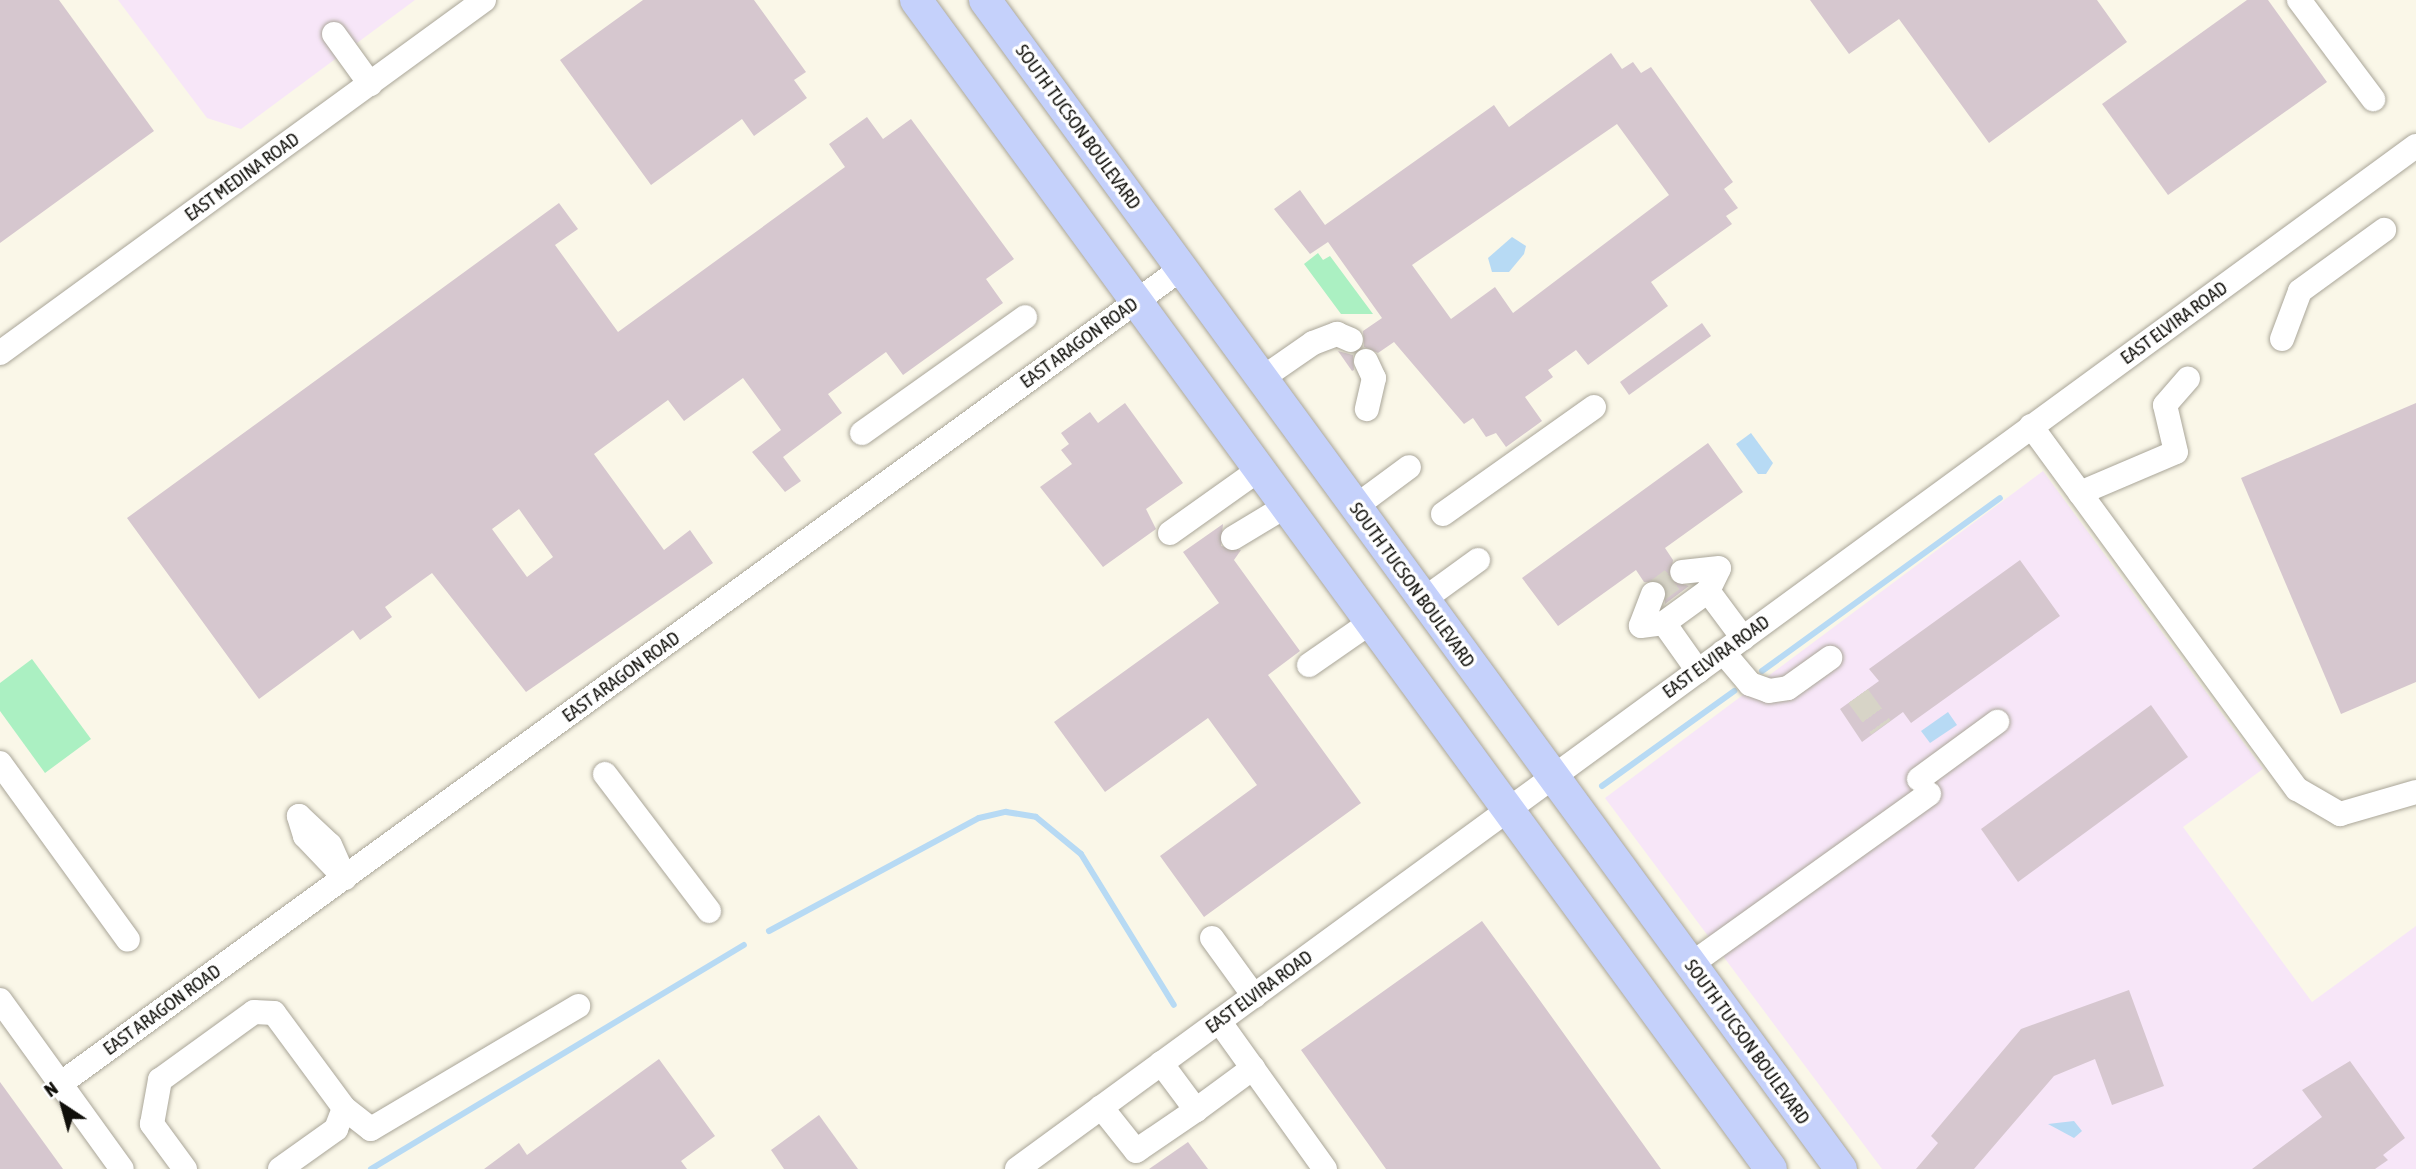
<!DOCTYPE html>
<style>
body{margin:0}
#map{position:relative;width:2416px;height:1169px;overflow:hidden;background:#faf7e8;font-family:"Asap Condensed",sans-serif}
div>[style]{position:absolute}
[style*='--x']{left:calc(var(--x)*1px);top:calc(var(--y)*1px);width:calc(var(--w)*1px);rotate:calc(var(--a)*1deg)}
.commercial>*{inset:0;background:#f7e6f8}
.green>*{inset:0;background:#abf0c2}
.water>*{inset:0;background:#b7daf4}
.stream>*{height:6px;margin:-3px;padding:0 3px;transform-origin:3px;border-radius:3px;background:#b7daf4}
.building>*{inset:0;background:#d6c7cf}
.minor-tunnel>*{height:24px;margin-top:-12px;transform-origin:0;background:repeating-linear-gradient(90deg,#d7d4c7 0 24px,transparent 0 36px)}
.roads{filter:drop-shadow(0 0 2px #aaa699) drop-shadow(0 0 2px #aaa699)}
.minor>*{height:24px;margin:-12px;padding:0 12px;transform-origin:12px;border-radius:12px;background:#fff}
.major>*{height:32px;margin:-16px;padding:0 16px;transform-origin:16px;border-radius:16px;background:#c5d1fb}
span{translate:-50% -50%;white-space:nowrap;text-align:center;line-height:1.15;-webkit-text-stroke:7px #fff;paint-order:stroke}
.street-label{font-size:19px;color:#100f0a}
.north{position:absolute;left:28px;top:1071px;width:70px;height:70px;-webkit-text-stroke:5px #fff;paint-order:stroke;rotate:324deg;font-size:19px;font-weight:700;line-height:28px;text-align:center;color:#100f0a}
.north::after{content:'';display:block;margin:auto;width:24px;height:32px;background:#100f0a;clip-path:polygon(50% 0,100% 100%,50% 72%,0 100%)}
</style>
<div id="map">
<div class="commercial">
<div style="clip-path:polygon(118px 0,415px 0,241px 129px,207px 118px)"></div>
<div style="clip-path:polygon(2043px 471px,2263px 769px,2183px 827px,2312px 1002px,2416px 926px,2416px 1169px,1882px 1169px,1605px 798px)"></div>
</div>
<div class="green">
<div style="clip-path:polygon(1318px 253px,1323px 260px,1330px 256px,1373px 314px,1341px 314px,1304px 264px)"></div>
<div style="clip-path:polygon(32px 659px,91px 739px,45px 773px,0 711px,0 683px)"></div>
</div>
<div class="water">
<div style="clip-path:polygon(1512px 237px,1526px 246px,1524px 254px,1509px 272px,1492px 272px,1488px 258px)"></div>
<div style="clip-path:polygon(1751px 433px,1773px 463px,1766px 474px,1758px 474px,1736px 444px)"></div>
<div style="clip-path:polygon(1948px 712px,1957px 725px,1930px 743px,1921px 731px)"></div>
<div style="clip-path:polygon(2074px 1121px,2082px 1131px,2074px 1138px,2048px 1124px)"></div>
</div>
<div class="stream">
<div style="--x:1762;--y:671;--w:294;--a:-36"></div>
<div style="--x:1602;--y:786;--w:163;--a:-35.7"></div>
<div style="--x:769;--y:931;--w:238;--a:-28.3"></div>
<div style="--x:979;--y:818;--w:28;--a:-13"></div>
<div style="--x:1006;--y:812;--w:30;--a:9"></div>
<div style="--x:1036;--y:817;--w:58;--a:39.4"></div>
<div style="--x:1081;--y:854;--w:177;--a:58.4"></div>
<div style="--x:371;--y:1169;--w:435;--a:-31"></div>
</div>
<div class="building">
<div style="clip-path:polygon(0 0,59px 0,154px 131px,0 243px)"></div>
<div style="clip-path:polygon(643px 0,754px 0,806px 72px,794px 80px,807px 98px,754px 136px,742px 119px,651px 185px,560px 60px)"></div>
<div style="clip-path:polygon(1810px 0,2097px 0,2127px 42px,1989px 143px,1899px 19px,1849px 54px)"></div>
<div style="clip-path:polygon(2247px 0,2268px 0,2327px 82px,2168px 195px,2102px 104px)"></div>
<div style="clip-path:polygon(evenodd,1611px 53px,1622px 69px,1633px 62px,1641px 73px,1651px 67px,1733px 182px,1724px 189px,1738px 208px,1726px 216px,1732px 224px,1651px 282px,1668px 306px,1588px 365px,1576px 350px,1548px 370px,1553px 377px,1525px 397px,1542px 421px,1506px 447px,1496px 433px,1486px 437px,1473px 418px,1464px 424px,1394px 342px,1378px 353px,1364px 347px,1363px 331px,1382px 318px,1328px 242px,1310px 254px,1274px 209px,1300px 190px,1325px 225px,1494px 105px,1509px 127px,1611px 53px,1617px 124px,1669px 195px,1513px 313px,1495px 287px,1451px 319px,1412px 265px,1617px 124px)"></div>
<div style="clip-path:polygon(evenodd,867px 117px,883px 139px,911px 119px,1014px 259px,986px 279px,1003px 303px,903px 375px,886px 352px,828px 394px,842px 413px,783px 457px,801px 481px,785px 492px,752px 452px,781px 430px,743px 378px,684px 421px,668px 400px,594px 454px,664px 550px,690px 530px,713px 563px,526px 692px,432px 573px,385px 607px,392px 617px,360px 640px,353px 630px,259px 699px,127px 518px,559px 203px,578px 229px,555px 245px,618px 332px,845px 167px,829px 144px,867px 117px,519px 509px,553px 557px,527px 577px,492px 529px,519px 509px)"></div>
<div style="clip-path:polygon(1702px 323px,1711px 336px,1629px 395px,1620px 382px)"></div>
<div style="clip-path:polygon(1338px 351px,1353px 355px,1354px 370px,1352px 371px)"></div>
<div style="clip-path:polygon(1125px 403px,1183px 483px,1146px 509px,1156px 529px,1103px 567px,1040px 487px,1072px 464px,1061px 450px,1069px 444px,1061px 433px,1090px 412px,1098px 423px)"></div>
<div style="clip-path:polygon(2416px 403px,2416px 682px,2341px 714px,2241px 478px)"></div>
<div style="clip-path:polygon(1708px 443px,1743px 492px,1665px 548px,1673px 560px,1670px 580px,1689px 586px,1665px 604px,1664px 584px,1644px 582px,1636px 570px,1558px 626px,1522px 578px)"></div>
<div style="clip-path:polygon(1223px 524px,1221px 546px,1241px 550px,1234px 560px,1300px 651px,1268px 675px,1361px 803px,1204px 917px,1160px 856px,1257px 785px,1208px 718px,1105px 792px,1054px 722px,1219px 603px,1183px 552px)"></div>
<div style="clip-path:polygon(2020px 560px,2060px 616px,1911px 723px,1903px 712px,1862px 742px,1840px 709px,1879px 681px,1869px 669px)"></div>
<div style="clip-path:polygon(2151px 705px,2188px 757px,2018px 882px,1981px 829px)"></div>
<div style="clip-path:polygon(1482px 921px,1536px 995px,1661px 1169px,1386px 1169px,1369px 1145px,1301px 1050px)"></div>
<div style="clip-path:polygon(2129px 990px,2164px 1086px,2112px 1105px,2095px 1059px,2054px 1076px,1974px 1169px,1916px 1169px,1938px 1143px,1931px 1136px,2021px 1029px)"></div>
<div style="clip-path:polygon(659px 1059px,715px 1136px,681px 1161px,687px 1169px,484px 1169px,519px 1143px,527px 1155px)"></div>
<div style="clip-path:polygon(2350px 1061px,2405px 1138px,2383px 1155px,2388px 1160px,2375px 1169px,2252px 1169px,2322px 1117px,2302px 1090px)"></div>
<div style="clip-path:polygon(0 1082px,63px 1169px,0 1169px)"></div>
<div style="clip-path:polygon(819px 1115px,858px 1169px,784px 1169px,771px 1150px)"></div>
<div style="clip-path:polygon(1188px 1142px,1208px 1169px,1149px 1169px)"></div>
</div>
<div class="minor-tunnel">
<div style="--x:1653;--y:594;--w:36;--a:-37"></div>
<div style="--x:1858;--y:696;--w:39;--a:54"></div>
</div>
<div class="roads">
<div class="minor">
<div style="--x:2299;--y:0;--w:124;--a:53.2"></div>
<div style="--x:334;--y:34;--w:62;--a:54.2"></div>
<div style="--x:2282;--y:339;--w:51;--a:-69.4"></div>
<div style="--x:2300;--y:291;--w:104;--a:-36"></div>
<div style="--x:0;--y:353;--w:599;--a:-36.1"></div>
<div style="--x:1366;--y:361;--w:19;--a:65"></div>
<div style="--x:1374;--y:378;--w:32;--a:103"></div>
<div style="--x:1261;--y:379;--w:63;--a:-34.7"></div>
<div style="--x:1313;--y:343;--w:26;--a:-21"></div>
<div style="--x:1337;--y:334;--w:15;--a:23"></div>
<div style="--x:2031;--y:426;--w:450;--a:53.8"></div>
<div style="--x:2297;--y:789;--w:50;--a:30.2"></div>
<div style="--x:2340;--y:814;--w:79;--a:-16.1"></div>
<div style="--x:862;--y:433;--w:200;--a:-35.4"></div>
<div style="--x:2080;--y:493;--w:104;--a:-23.1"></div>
<div style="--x:2176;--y:452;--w:48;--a:-103.2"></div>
<div style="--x:2165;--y:405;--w:35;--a:-49"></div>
<div style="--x:1355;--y:507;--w:67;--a:-36.5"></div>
<div style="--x:1443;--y:514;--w:185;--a:-35.3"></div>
<div style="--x:1170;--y:533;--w:110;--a:-35.4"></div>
<div style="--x:1233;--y:538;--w:62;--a:-31.1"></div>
<div style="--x:1708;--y:591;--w:59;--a:53.3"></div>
<div style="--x:1653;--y:594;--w:34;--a:111"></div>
<div style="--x:1641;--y:626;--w:23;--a:-7"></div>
<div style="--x:1664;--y:623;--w:54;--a:-36"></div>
<div style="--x:1708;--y:591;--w:25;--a:-64"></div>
<div style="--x:1719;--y:568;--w:37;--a:174"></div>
<div style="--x:1423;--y:600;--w:68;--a:-36"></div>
<div style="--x:1664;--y:623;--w:59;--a:54.7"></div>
<div style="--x:1723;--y:652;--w:42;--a:49.8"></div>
<div style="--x:1750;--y:684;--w:20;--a:20"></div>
<div style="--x:1769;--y:691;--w:19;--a:-9"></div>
<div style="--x:1788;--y:688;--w:52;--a:-35.5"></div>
<div style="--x:1309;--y:665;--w:75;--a:-34.7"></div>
<div style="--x:0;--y:763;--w:218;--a:54.1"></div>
<div style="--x:605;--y:774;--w:172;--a:52.8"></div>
<div style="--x:1919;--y:779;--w:97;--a:-36.2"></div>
<div style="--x:299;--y:816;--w:42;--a:43.1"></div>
<div style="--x:330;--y:845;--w:36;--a:66"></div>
<div style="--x:345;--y:878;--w:58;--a:-133.6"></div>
<div style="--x:305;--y:836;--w:21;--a:-107"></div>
<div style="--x:1212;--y:938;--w:72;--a:54.1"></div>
<div style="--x:1690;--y:965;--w:294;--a:-35.6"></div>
<div style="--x:0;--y:1000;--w:208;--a:54.2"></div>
<div style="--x:1219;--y:1021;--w:182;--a:54.4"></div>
<div style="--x:1161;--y:1063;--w:59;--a:53.3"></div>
<div style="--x:1196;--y:1110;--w:71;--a:-36.4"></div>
<div style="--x:60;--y:1084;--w:1386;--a:-36.02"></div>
<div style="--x:1101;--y:1107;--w:56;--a:51.5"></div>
<div style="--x:1136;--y:1151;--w:73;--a:-34.3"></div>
<div style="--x:185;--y:1169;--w:56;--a:-126.3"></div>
<div style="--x:152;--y:1124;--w:45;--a:-79.7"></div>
<div style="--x:160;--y:1080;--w:116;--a:-35.9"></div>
<div style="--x:254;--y:1012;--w:20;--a:3"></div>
<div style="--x:274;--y:1013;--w:118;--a:53.6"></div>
<div style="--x:344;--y:1108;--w:34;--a:38"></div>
<div style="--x:371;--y:1129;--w:241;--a:-30.7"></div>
<div style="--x:280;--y:1169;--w:69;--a:-35.5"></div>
<div style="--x:336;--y:1129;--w:22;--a:-69"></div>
<div style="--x:1017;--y:1169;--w:1733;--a:-36.18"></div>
</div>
<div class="major">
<div style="--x:916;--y:0;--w:1448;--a:53.82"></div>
<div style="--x:985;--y:0;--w:1449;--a:53.79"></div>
</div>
</div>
<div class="street-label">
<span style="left:1078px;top:127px;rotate:54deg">SOUTH TUCSON BOULEVARD</span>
<span style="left:242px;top:177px;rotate:-36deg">EAST MEDINA ROAD</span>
<span style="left:2174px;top:323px;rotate:-36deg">EAST ELVIRA ROAD</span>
<span style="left:1079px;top:343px;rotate:-36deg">EAST ARAGON ROAD</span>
<span style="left:1412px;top:585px;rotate:54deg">SOUTH TUCSON BOULEVARD</span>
<span style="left:1716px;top:657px;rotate:-36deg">EAST ELVIRA ROAD</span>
<span style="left:621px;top:677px;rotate:-36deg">EAST ARAGON ROAD</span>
<span style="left:1259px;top:992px;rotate:-36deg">EAST ELVIRA ROAD</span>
<span style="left:162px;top:1010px;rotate:-36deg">EAST ARAGON ROAD</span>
<span style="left:1747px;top:1042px;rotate:54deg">SOUTH TUCSON BOULEVARD</span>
</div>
<div class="north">N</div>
</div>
